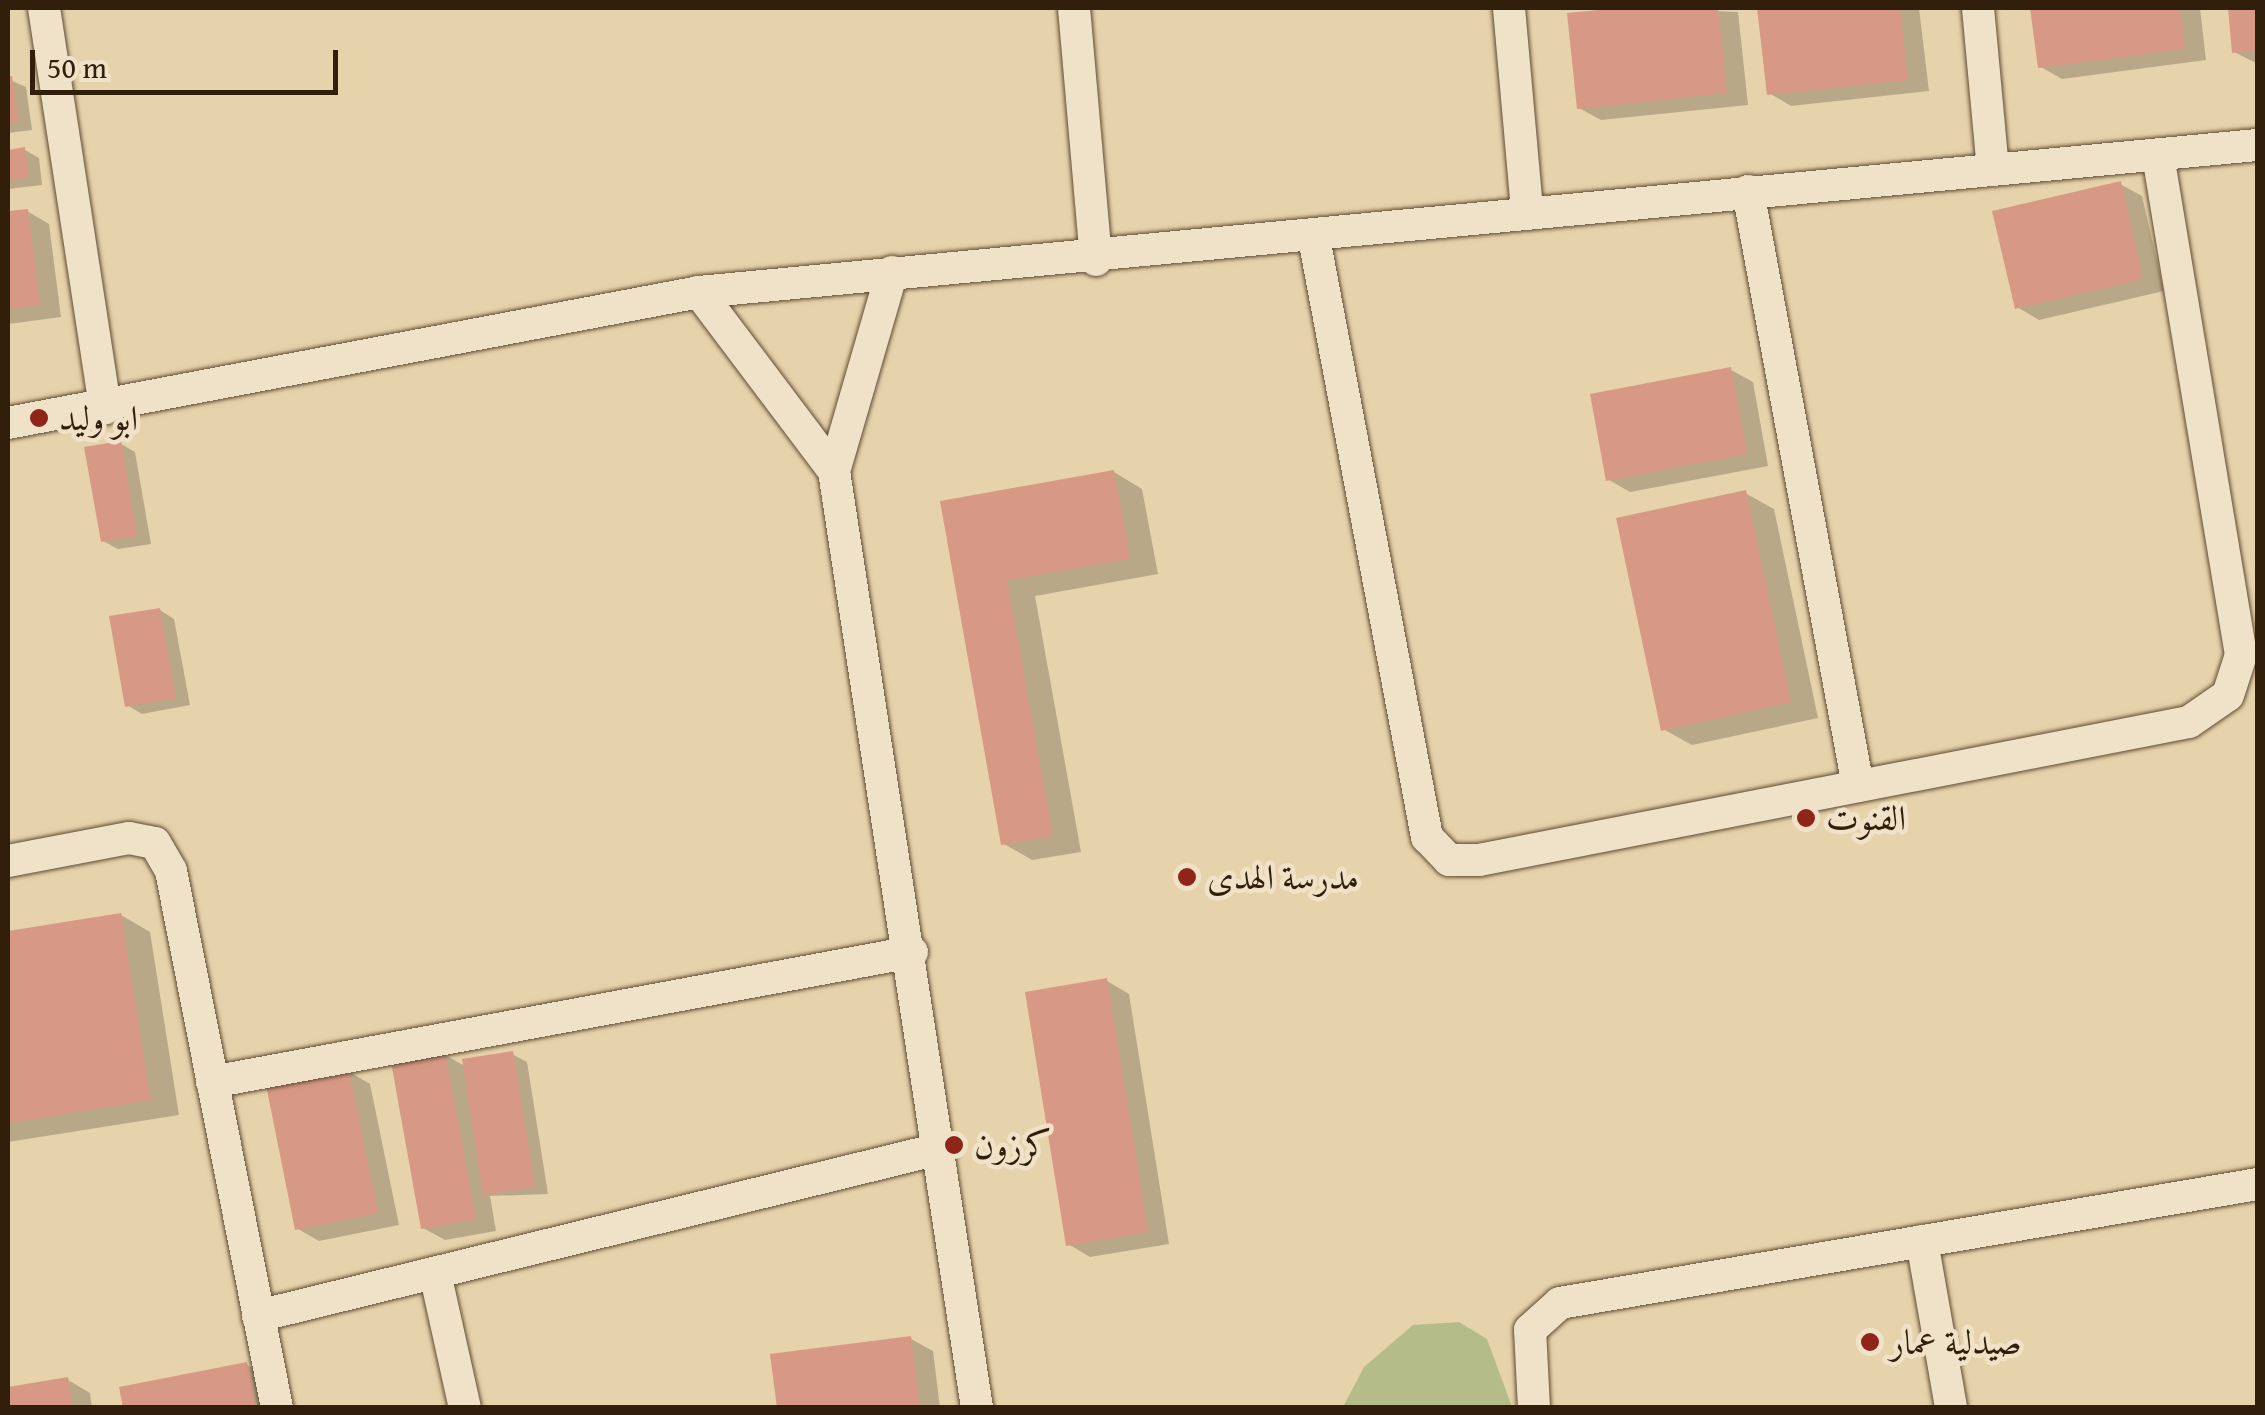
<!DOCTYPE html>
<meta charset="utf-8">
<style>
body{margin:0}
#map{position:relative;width:2265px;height:1415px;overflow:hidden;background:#e7d3ab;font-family:"Gentium Book Plus",Amiri,serif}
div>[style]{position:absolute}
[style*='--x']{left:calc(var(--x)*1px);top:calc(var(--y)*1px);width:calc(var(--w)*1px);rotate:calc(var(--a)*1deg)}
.green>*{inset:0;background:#b4bc8a}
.shadow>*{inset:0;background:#0003}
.building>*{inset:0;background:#d89886}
.roads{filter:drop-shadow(0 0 2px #5f4c33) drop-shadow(0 0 2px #5f4c33)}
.minor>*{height:32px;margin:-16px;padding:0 16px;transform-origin:16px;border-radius:16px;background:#efe2c8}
.dots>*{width:28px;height:28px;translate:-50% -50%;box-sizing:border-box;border:5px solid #efe2c8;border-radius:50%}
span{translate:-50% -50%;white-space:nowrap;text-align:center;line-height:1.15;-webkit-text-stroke:9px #efe2c8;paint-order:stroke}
.poi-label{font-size:35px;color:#321f0b}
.left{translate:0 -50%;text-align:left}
.frame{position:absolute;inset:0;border:10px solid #321f0b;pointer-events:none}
.scale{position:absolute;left:30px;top:50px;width:308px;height:45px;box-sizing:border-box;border:5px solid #321f0b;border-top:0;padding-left:12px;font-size:30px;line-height:35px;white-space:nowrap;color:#321f0b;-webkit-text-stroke:8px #efe2c8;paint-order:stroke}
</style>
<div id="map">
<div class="green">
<div style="clip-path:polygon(1459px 1322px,1487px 1339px,1512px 1407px,1343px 1407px,1364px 1367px,1413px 1325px)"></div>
</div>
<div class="shadow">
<div style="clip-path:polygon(1643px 8px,1738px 12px,1748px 105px,1601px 120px,1579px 108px,1569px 15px)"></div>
<div style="clip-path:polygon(1760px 8px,1919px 8px,1929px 91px,1791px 106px,1769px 93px)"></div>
<div style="clip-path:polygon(2033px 8px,2200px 8px,2206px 60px,2062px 79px,2041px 67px)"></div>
<div style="clip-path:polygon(2231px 8px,2258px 8px,2258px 64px,2234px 52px)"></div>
<div style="clip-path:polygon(8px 79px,26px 87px,32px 130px,8px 133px)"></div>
<div style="clip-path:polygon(25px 150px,39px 158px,42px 185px,8px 189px,8px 152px)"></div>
<div style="clip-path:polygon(2120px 184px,2142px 196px,2164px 291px,2039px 320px,2017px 307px)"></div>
<div style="clip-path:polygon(27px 211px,49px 224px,61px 317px,8px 324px,8px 214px)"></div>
<div style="clip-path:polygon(1731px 370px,1753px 382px,1768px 466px,1630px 492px,1609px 480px)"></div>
<div style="clip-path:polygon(121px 444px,135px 452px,151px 544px,118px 549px,103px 541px)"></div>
<div style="clip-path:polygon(1114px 472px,1142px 489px,1158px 574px,1035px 596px,1081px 852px,1032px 860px,1004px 844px,943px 503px)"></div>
<div style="clip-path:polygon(1745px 493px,1774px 509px,1818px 718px,1692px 745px,1663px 729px)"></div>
<div style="clip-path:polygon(160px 610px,174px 619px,190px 705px,142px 714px,127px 705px)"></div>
<div style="clip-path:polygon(121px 915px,150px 932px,179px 1115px,8px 1142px,8px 933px)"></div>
<div style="clip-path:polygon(1107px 981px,1129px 994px,1169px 1244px,1090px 1257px,1068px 1244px)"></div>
<div style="clip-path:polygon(512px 1054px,527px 1062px,548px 1194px,490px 1196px,496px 1231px,445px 1240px,423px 1228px,445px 1055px,465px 1066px)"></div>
<div style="clip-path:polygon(348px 1071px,370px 1084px,399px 1225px,319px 1241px,298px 1229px)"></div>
<div style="clip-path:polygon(911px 1339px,933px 1351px,940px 1408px,779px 1408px)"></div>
<div style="clip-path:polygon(247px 1365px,269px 1377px,275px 1408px,125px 1408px)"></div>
<div style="clip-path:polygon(68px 1380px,90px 1393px,92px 1408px,8px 1408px,8px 1390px)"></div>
</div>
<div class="building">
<div style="clip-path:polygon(1619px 8px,1718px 8px,1727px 93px,1577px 109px,1567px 13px)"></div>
<div style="clip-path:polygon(1757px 8px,1900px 8px,1908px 80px,1767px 95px)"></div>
<div style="clip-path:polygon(2030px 8px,2180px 8px,2185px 49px,2038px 68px)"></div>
<div style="clip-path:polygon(2228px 8px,2258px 8px,2258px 51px,2232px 53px)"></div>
<div style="clip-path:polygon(12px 76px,19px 122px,8px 124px,8px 77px)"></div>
<div style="clip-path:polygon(25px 147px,28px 178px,8px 180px,8px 150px)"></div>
<div style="clip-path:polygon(2121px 181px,2143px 279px,2015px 309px,1992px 211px)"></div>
<div style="clip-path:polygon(28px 209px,40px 305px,8px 309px,8px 211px)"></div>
<div style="clip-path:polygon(1731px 367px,1747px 454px,1606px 481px,1590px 394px)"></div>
<div style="clip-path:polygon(121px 441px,137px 536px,101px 542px,84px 447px)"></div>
<div style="clip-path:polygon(1114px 470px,1130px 559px,1007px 580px,1053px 836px,1001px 845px,940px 501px)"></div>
<div style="clip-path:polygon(1746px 490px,1791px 702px,1661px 731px,1616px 518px)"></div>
<div style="clip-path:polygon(160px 608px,176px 698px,125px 707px,109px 616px)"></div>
<div style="clip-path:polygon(121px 913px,151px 1100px,8px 1123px,8px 931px)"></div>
<div style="clip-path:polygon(1107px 978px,1148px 1232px,1066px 1246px,1025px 992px)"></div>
<div style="clip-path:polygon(513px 1051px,535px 1187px,483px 1195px,462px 1059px)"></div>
<div style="clip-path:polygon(445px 1052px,476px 1219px,421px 1229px,391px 1062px)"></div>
<div style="clip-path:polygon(349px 1069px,378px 1213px,295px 1230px,266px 1085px)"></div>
<div style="clip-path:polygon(911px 1336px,920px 1408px,777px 1408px,770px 1354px)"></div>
<div style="clip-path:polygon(247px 1362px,256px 1408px,123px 1408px,119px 1387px)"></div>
<div style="clip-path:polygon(68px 1377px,73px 1408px,8px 1408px,8px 1387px)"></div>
</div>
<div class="roads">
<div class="minor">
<div style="--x:44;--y:8;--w:405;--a:81.3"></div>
<div style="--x:1074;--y:8;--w:253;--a:85"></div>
<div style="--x:1509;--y:8;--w:204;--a:84.9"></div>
<div style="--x:1978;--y:8;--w:162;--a:84.7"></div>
<div style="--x:1748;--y:191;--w:605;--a:79.53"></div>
<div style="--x:1314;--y:238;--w:610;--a:79.32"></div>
<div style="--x:1427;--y:837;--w:32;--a:46"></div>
<div style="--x:1449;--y:860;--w:30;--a:0"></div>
<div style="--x:1479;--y:860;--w:723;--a:-11"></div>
<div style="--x:2189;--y:722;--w:47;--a:-34.7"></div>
<div style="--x:2228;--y:695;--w:42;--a:-72"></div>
<div style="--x:2241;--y:655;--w:507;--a:-99.43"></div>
<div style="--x:892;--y:272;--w:207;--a:106.2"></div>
<div style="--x:834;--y:471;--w:948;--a:81.32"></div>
<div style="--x:699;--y:292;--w:224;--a:53"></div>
<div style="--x:8;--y:423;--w:703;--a:-10.73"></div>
<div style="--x:699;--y:292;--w:1566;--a:-5.39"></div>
<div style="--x:8;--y:861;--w:123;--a:-10.8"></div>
<div style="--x:129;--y:838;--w:26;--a:11"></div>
<div style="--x:155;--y:843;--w:32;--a:60"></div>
<div style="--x:171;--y:871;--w:547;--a:78.83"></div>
<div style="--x:212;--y:1082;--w:712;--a:-10.52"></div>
<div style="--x:1922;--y:1241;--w:169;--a:80.1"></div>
<div style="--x:435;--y:1273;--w:138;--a:77.5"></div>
<div style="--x:258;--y:1316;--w:705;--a:-13.78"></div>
<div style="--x:1534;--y:1408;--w:78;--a:-92.9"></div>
<div style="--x:1530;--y:1330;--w:40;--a:-42"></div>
<div style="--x:1560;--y:1303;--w:708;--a:-9.68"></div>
</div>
</div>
<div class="dots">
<div style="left:39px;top:418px;background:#8f2418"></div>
<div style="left:1806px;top:818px;background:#8f2418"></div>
<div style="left:1187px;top:877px;background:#8f2418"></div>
<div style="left:954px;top:1145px;background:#8f2418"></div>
<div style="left:1870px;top:1342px;background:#8f2418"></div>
</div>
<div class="poi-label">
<span class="left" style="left:59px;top:418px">ابو وليد</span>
<span class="left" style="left:1826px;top:818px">القنوت</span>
<span class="left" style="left:1207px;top:877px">مدرسة الهدى</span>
<span class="left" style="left:974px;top:1145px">كرزون</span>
<span class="left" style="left:1890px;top:1342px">صيدلية عمار</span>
</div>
<div class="frame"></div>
<div class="scale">50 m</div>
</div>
